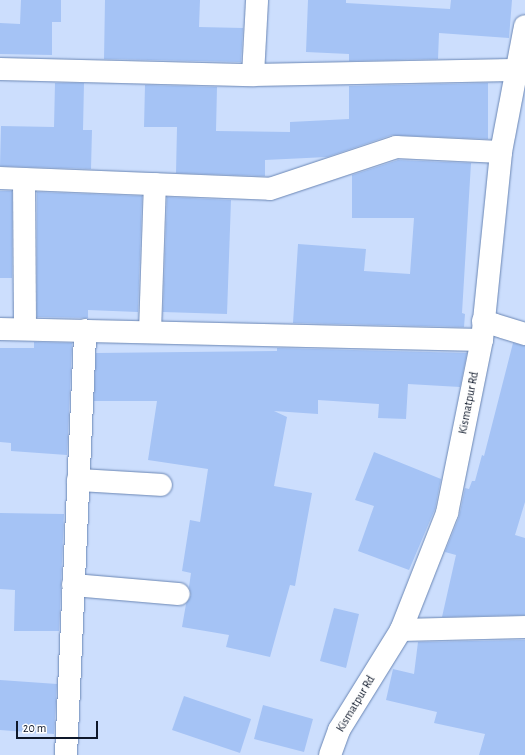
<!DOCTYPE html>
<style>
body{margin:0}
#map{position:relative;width:525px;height:755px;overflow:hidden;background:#ccdefd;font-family:"Alegreya Sans",sans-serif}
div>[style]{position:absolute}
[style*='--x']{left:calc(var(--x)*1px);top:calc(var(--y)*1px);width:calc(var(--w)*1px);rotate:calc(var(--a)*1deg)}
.building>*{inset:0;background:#a5c3f5}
.roads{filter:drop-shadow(0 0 1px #6a86b4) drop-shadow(0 0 1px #6a86b4)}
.minor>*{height:22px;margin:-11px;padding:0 11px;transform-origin:11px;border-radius:11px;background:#fff}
span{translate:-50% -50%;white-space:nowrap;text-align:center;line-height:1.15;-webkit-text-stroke:3.5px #fefefe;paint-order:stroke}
.street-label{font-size:12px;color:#0e182a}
.scale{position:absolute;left:16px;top:721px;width:82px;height:18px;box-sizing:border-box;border:2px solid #0e182a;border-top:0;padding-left:5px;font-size:12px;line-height:14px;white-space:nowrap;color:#0e182a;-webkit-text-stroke:3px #fefefe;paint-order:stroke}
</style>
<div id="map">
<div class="building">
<div style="clip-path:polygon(21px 0,61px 0,61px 22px,52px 22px,52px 55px,0 54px,0 23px,20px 24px)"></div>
<div style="clip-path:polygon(105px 0,200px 0,199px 27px,243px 28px,241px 62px,104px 59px)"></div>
<div style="clip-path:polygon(308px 0,346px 0,346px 3px,450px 9px,451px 0,512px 0,509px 38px,439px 33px,438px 59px,349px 61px,349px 54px,306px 52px)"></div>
<div style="clip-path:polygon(55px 83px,84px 83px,83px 130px,92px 130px,91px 169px,0 166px,1px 126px,54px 127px)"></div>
<div style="clip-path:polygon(488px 83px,488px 139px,392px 135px,327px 157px,265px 160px,265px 176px,176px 173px,177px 127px,144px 127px,145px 85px,217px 87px,216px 131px,290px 132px,290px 122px,349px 119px,349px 86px)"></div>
<div style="clip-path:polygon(398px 160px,471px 163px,462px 313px,465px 314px,464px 327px,293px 323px,298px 244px,366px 249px,364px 271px,410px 274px,414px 218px,352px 218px,352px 175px)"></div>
<div style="clip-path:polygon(0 191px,12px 191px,12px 278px,0 278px)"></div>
<div style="clip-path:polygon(37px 192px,142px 196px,138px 312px,88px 310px,88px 318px,37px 317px)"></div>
<div style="clip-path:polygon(167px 197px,231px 200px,227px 314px,163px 312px)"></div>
<div style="clip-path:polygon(34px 342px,72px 343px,67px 455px,11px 451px,11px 443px,0 442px,0 348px,34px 348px)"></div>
<div style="clip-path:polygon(513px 343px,525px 346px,525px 502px,515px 535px,525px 538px,525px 615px,442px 617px,456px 555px,445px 552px,459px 517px,465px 488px,469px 489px,472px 481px,475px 481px,482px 455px,484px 456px)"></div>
<div style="clip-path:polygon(277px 348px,467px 353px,460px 387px,408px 384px,406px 419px,378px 418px,379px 404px,318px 400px,318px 414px,274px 411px,287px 417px,274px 486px,312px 493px,295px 586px,290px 585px,270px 657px,226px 647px,229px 635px,182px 627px,186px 604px,191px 595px,189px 587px,191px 573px,182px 571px,190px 520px,200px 522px,208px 469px,148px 460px,157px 401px,94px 401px,96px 353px,277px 351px)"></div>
<div style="clip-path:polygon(374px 452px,441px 479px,435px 509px,409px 570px,358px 551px,374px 506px,355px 500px)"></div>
<div style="clip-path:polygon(0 513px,64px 514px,59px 631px,14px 631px,15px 590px,0 589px)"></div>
<div style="clip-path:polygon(334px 608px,359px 614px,346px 668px,320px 661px)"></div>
<div style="clip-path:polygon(525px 640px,525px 755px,479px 755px,485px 734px,434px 723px,437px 712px,386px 700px,393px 669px,414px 674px,418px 642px)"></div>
<div style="clip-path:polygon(0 680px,57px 684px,54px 734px,0 730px)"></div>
<div style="clip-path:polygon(184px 696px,251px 719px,240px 753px,172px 730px)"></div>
<div style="clip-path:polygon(263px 705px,313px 719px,304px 752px,254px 739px)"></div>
</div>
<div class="roads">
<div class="minor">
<div style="--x:0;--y:69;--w:253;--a:1.4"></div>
<div style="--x:253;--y:75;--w:262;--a:-1.1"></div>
<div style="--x:253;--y:75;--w:75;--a:-86.9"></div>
<div style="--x:0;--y:178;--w:270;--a:2.3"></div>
<div style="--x:270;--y:189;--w:133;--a:-18.4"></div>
<div style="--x:396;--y:147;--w:105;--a:2.7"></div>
<div style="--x:24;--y:179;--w:150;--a:89.6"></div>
<div style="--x:483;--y:321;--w:44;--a:17.2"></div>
<div style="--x:0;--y:329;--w:482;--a:1.3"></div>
<div style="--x:150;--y:332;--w:148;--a:-88.1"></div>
<div style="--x:78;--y:480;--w:83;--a:3.4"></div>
<div style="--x:73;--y:585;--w:106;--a:4.9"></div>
<div style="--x:401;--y:630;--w:124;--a:-1.4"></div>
<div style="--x:66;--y:755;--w:425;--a:-87.4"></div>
<div style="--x:330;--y:755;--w:27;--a:-70"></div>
<div style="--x:339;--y:730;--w:118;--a:-58.2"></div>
<div style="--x:401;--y:630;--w:126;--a:-68.5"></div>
<div style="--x:447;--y:513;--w:177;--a:-78.6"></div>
<div style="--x:482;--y:340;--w:189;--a:-84.2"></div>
<div style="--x:501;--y:152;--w:128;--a:-79.2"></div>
</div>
</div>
<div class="street-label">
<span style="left:469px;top:403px;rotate:-79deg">Kismatpur Rd</span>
<span style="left:356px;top:704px;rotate:-59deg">Kismatpur Rd</span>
</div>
<div class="scale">20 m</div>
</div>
